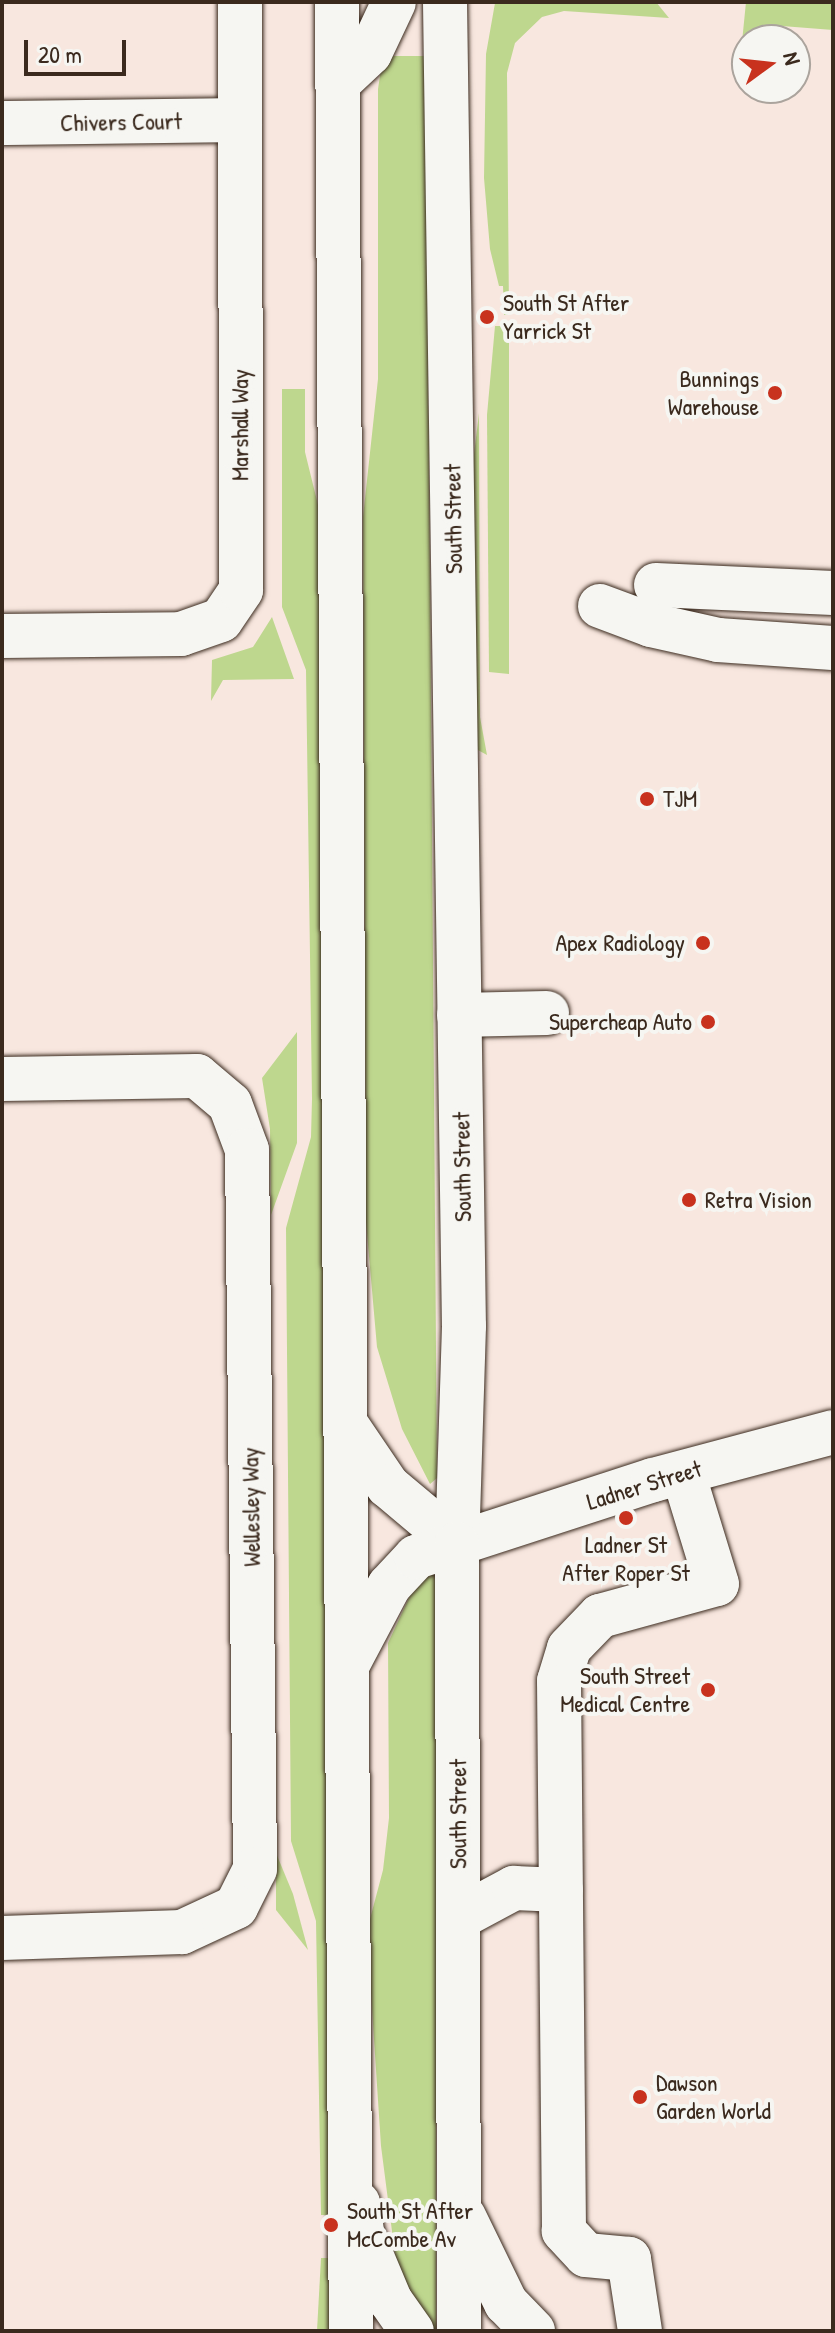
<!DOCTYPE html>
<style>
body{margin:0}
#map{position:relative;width:835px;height:2333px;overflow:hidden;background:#f8e7df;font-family:"Patrick Hand",sans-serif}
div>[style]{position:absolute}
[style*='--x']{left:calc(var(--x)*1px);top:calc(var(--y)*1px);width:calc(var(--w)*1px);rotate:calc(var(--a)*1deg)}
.green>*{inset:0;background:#bed78e}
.roads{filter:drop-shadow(0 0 2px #3b2a1e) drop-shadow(0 0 2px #3b2a1e)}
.minor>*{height:44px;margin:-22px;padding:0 22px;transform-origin:22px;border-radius:22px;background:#f6f6f2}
.highway>*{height:44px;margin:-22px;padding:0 22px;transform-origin:22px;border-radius:22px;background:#f6f6f2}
.dots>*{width:22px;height:22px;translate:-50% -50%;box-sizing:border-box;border:4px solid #f6f6f2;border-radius:50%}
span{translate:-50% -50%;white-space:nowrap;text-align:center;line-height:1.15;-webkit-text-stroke:8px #f6f6f2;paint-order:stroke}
.street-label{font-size:24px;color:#3b2a1e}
.poi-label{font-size:24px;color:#3b2a1e}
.left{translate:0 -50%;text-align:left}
.right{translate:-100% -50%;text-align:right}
.frame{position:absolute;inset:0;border:4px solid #3b2a1e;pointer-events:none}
.north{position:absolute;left:731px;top:24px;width:80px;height:80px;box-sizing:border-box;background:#f6f6f2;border:2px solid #aba49d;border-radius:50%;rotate:75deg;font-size:22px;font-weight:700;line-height:32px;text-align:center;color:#3b2a1e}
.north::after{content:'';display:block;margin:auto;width:28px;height:36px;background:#c8321e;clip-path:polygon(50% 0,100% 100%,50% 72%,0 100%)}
.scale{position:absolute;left:24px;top:40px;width:102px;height:36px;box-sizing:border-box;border:4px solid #3b2a1e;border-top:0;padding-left:10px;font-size:24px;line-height:28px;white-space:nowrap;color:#3b2a1e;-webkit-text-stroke:6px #f6f6f2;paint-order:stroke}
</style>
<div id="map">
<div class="green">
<div style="clip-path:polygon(656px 2px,669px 18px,564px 11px,542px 17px,515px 43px,507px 73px,509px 315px,504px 315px,503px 286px,499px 286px,490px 249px,484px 178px,486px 54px,495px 3px)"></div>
<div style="clip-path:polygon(746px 2px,833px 2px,833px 30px,782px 26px,780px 40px,747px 40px,747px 49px,742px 42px)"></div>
<div style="clip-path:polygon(383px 56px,426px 56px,437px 1478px,430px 1484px,402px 1429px,377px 1347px,366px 1222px,363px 517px,378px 379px,378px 89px)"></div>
<div style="clip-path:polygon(495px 326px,509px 326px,509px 674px,489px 672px,487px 415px)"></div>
<div style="clip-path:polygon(282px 389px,305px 389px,305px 452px,319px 509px,331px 2215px,321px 2215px,316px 1921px,291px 1841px,286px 1228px,311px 1137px,312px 1099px,306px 670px,282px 607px)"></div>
<div style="clip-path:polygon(479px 413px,480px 717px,487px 755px,476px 749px,471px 479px)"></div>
<div style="clip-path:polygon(272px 617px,294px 679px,223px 680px,211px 701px,212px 660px,253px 647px)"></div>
<div style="clip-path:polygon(297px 1032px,297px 1143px,271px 1215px,270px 1129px,262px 1078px)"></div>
<div style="clip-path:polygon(421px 1572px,434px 1572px,436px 1586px,436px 2331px,421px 2331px,396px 2262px,381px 2146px,370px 1978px,370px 1919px,383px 1870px,389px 1818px,388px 1643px)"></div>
<div style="clip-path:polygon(276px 1853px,293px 1894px,308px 1950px,276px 1910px)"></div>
<div style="clip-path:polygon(321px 2258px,334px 2258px,335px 2331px,317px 2331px)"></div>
</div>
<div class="roads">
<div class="minor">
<div style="--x:337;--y:84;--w:45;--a:-43.2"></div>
<div style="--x:370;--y:53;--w:56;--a:-64.8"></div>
<div style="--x:2;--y:123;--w:238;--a:-0.7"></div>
<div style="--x:656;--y:585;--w:177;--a:2.6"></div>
<div style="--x:600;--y:606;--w:54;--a:20.4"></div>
<div style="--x:651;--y:625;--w:69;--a:12.6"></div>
<div style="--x:718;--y:640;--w:115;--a:4"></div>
<div style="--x:2;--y:636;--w:179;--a:-0.6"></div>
<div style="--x:181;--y:634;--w:42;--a:-19.3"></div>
<div style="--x:221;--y:620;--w:36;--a:-56"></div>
<div style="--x:241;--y:590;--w:588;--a:-90.1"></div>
<div style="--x:459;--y:1015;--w:88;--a:-1.3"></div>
<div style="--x:2;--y:1079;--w:195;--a:-0.9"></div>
<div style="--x:197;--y:1076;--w:43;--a:40.3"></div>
<div style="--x:230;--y:1104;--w:49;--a:69.7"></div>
<div style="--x:247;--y:1150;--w:719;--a:89.36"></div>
<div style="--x:255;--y:1869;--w:42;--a:116.6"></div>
<div style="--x:236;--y:1907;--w:60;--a:155.2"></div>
<div style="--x:182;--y:1932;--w:180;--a:178.1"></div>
<div style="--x:348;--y:1427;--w:71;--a:55.9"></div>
<div style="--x:388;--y:1486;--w:90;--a:40"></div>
<div style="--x:349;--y:1662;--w:86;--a:-62.2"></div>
<div style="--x:389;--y:1586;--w:40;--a:-47"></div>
<div style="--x:416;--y:1557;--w:249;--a:-18"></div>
<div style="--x:653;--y:1480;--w:186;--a:-14.9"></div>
<div style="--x:458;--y:1918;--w:64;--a:-28.2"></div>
<div style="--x:514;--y:1888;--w:47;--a:2.4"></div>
<div style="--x:358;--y:2203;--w:30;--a:82"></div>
<div style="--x:362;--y:2233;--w:73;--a:67.3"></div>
<div style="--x:390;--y:2300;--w:38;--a:55"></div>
<div style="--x:640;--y:2331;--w:73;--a:-98.7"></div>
<div style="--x:629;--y:2259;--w:43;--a:-174.7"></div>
<div style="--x:586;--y:2255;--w:33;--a:-133"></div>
<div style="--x:564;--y:2231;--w:550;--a:-90.52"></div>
<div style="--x:559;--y:1681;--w:34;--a:-73"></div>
<div style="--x:569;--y:1648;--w:45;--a:-45.9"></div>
<div style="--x:600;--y:1616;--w:121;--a:-15.3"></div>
<div style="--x:717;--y:1584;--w:116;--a:-107"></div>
</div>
<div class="highway">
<div style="--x:337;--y:2;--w:2329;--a:89.66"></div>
<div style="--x:445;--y:2;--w:1324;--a:89.18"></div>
<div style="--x:464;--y:1326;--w:218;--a:91.8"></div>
<div style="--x:457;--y:1544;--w:787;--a:89.85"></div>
<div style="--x:464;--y:2217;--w:96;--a:64"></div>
<div style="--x:506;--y:2303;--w:39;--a:46"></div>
</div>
</div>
<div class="dots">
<div style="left:487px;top:317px;background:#c8321e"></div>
<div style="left:775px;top:393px;background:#c8321e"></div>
<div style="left:647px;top:799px;background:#c8321e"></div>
<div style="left:703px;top:943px;background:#c8321e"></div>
<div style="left:708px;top:1022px;background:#c8321e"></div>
<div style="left:689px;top:1200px;background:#c8321e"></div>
<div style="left:626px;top:1518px;background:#c8321e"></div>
<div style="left:708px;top:1690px;background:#c8321e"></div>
<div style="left:640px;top:2097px;background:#c8321e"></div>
<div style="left:331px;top:2225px;background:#c8321e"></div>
</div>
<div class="street-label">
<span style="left:121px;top:122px;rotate:-1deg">Chivers Court</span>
<span style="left:240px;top:425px;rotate:-90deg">Marshall Way</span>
<span style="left:453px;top:519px;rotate:-91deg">South Street</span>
<span style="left:462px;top:1167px;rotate:-91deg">South Street</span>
<span style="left:644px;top:1485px;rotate:-17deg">Ladner Street</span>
<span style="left:251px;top:1507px;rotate:-91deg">Wellesley Way</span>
<span style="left:458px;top:1814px;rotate:-90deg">South Street</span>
</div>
<div class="poi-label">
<span class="left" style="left:503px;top:317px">South St After<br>Yarrick St</span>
<span class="right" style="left:759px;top:393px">Bunnings<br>Warehouse</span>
<span class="left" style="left:663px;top:799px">TJM</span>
<span class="right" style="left:685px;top:943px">Apex Radiology</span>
<span class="right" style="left:692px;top:1022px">Supercheap Auto</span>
<span class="left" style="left:705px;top:1200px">Retra Vision</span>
<span style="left:626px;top:1559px">Ladner St<br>After Roper St</span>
<span class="right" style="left:690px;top:1690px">South Street<br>Medical Centre</span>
<span class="left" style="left:656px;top:2097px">Dawson<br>Garden World</span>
<span class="left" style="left:347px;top:2225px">South St After<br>McCombe Av</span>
</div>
<div class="frame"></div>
<div class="north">N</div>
<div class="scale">20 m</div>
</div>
